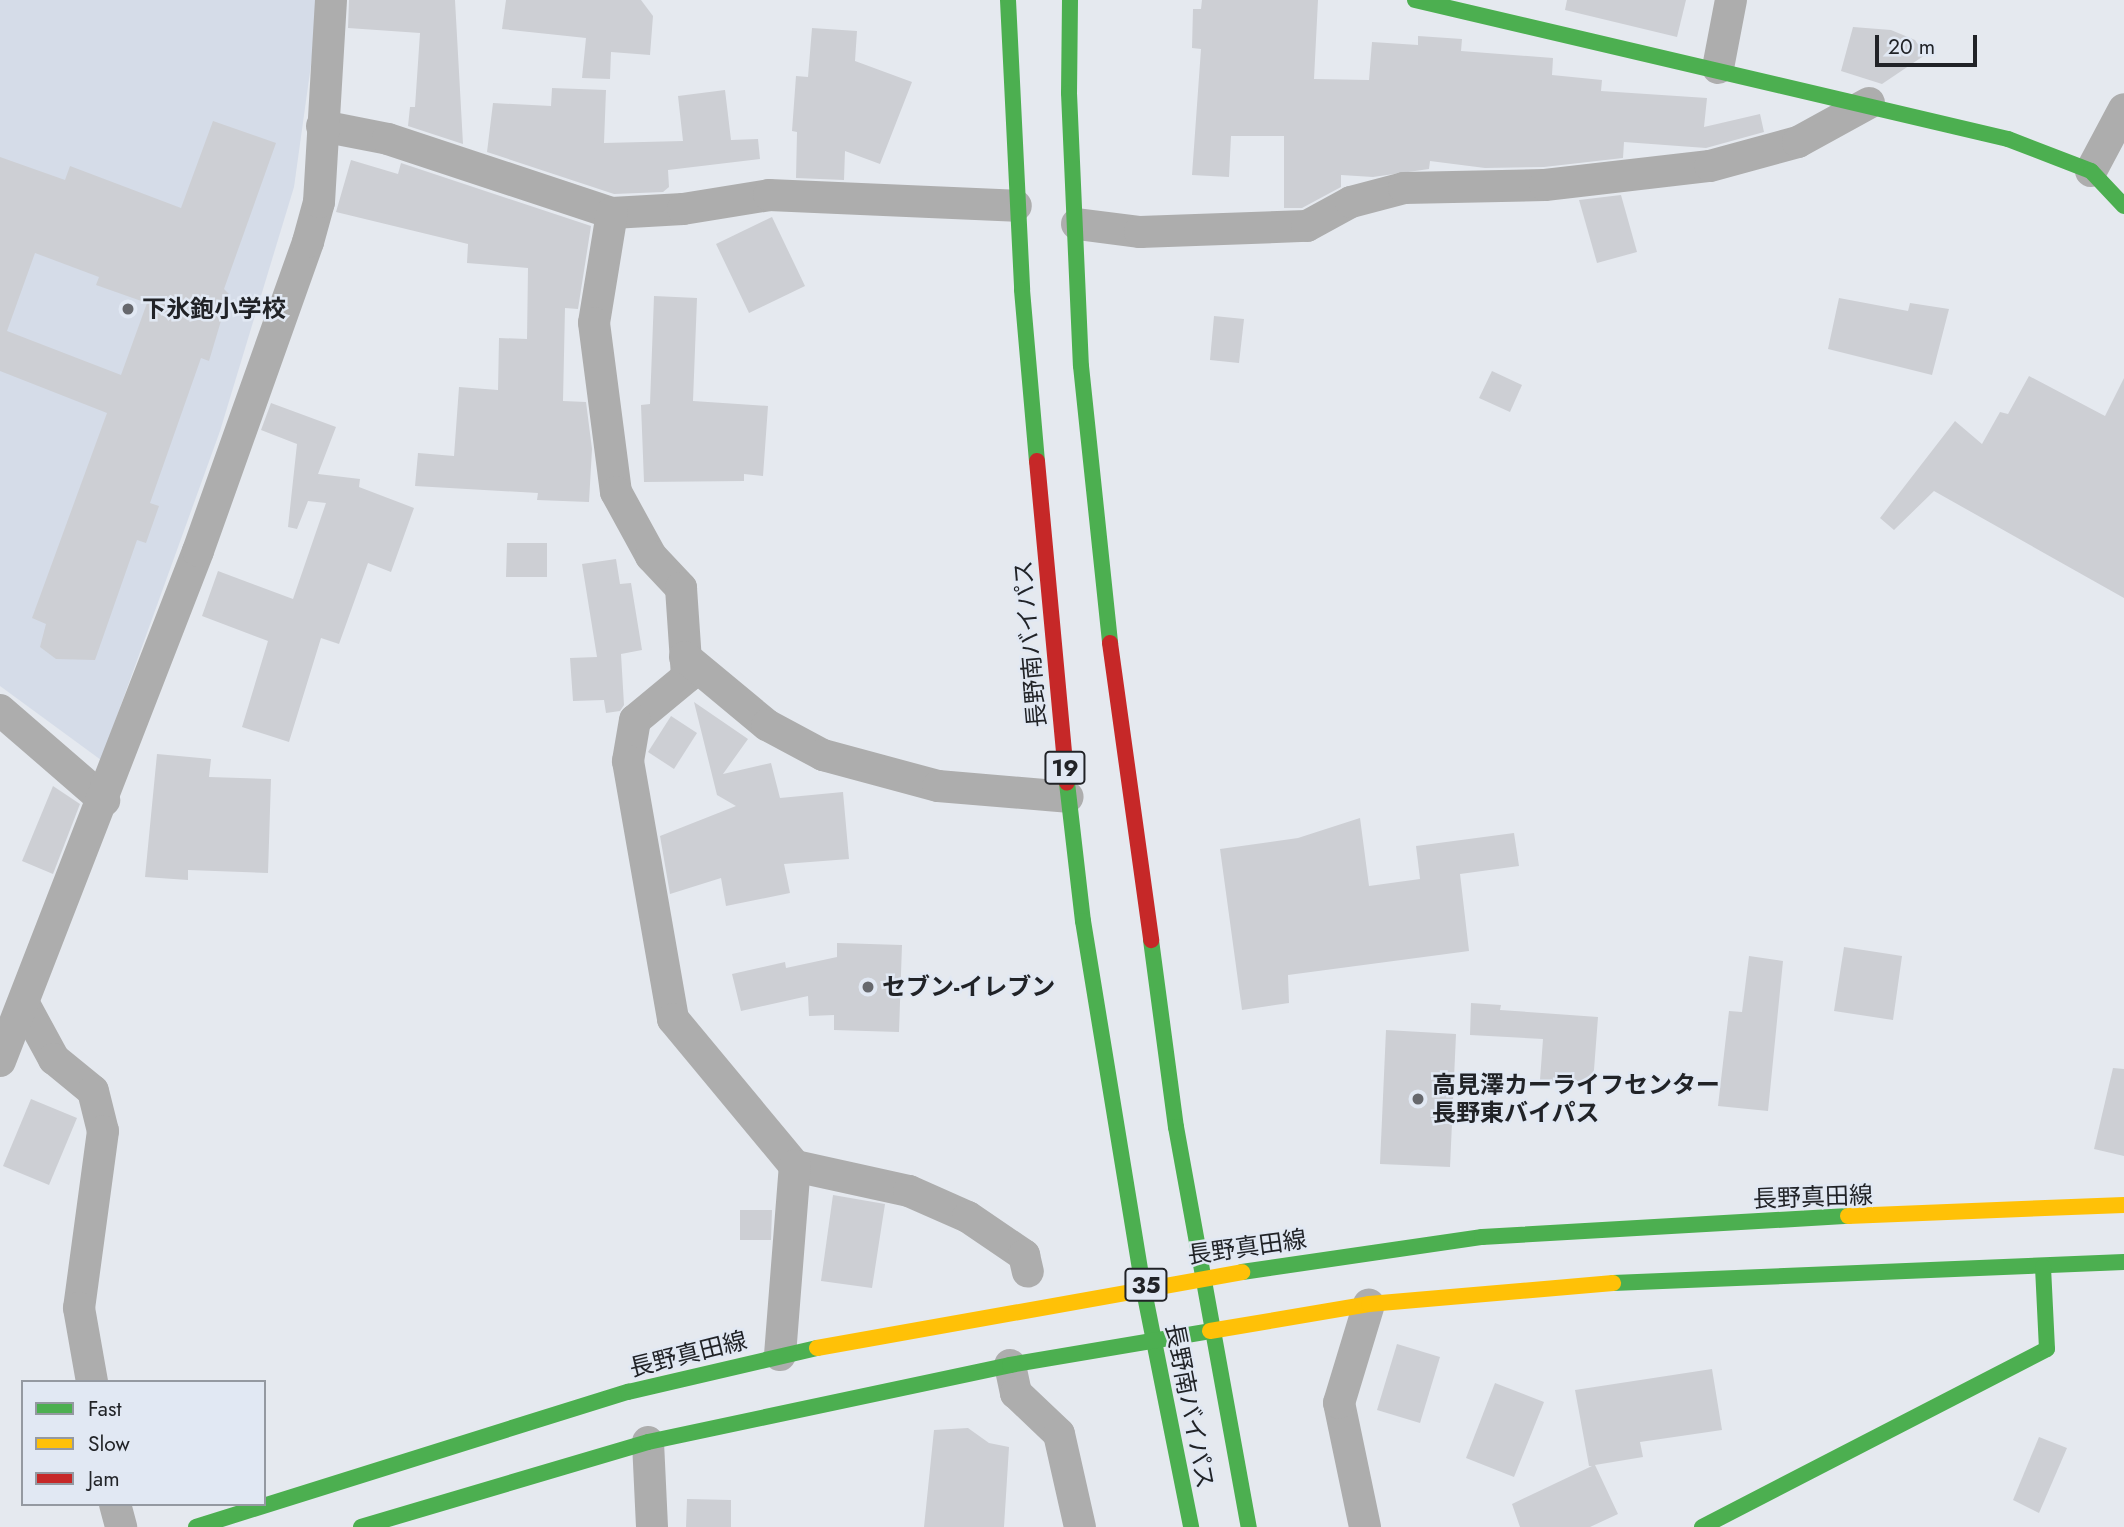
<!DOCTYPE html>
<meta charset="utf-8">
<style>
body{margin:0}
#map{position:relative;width:2124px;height:1527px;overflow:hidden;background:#e5e9ef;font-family:Jost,"Noto Sans JP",sans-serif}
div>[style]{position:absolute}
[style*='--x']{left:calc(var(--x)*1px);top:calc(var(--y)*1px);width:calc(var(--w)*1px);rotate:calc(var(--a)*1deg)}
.built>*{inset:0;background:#d5dce8}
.building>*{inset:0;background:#cdcfd4}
.street>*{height:32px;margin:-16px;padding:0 16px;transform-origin:16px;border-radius:16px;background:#adadad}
.fast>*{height:16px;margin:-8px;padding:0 8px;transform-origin:8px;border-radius:8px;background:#4caf50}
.slow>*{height:16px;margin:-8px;padding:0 8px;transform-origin:8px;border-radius:8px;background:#ffc107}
.jam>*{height:16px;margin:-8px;padding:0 8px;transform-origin:8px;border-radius:8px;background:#c62828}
.dots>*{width:19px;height:19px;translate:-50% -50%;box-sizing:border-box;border:4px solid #e1e8f3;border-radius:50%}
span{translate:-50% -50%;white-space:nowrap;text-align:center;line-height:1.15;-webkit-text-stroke:5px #e1e8f3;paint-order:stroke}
.shield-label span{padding:2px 5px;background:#e1e8f3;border:2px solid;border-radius:5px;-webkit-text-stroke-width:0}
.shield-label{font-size:23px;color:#212327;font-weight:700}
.poi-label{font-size:24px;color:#212327;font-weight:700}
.left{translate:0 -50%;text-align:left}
.street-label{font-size:24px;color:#212327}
.legend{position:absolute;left:21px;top:1380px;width:245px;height:126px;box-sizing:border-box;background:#e1e8f3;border:2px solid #9499a1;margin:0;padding:9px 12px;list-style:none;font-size:21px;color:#212327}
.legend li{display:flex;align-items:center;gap:14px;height:35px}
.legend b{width:35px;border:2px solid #9499a1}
.scale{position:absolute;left:1875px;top:35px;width:102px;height:32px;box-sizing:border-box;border:4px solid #212327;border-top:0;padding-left:9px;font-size:21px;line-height:24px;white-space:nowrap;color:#212327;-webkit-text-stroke:5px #e1e8f3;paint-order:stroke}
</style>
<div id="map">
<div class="built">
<div style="clip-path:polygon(0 0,320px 0,294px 187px,220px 431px,101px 760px,0 686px)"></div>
</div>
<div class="building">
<div style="clip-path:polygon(349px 0,455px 0,463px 144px,408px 126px,410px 107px,415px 107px,420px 33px,348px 28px)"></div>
<div style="clip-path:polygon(506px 0,641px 0,653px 16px,650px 55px,611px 52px,610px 79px,582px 78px,586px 38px,502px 29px)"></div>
<div style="clip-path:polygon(1202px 0,1318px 0,1314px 79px,1369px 80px,1372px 42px,1418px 45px,1418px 36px,1462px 39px,1461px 51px,1553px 58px,1552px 75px,1602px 80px,1601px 91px,1707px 98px,1704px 127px,1760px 114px,1764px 132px,1706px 148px,1624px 142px,1623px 158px,1544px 167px,1485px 168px,1430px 161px,1429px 169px,1373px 177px,1341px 175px,1341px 187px,1302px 208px,1284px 208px,1284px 136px,1231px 136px,1229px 177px,1192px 175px,1201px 49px,1192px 48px,1193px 9px,1201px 9px)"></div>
<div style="clip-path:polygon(1567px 0,1686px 0,1677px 37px,1565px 10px)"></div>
<div style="clip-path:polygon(1853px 27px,1891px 30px,1915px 40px,1925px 55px,1882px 84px,1841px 71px)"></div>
<div style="clip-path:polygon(812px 28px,857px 31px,855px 61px,912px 82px,880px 164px,845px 151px,844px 180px,796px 178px,797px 132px,792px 131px,796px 76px,808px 77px)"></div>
<div style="clip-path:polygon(552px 88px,606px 90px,604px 143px,683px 141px,678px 96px,725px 90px,731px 140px,758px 139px,760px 159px,668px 170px,669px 187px,663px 192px,614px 194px,487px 152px,493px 103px,551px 106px)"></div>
<div style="clip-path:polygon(evenodd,213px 121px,276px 143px,224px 289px,229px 294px,209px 361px,201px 358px,150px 503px,159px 506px,146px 543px,137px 540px,95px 660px,56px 659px,40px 647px,46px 624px,32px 618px,107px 413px,0 371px,0 157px,65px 180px,70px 166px,181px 208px,213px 121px,35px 253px,99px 277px,96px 285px,147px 303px,121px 375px,7px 331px,35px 253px)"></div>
<div style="clip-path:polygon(351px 160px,398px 174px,401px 163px,591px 226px,578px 309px,565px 308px,563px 401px,586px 402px,592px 449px,589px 502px,537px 500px,538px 493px,415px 486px,418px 453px,454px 456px,459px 387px,498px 390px,499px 338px,527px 339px,528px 268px,467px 263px,468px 244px,336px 212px)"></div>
<div style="clip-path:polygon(1621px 195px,1637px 252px,1597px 263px,1579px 200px)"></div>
<div style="clip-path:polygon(772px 217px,805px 286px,749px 313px,716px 244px)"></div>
<div style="clip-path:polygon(654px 296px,697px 298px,693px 401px,768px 406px,763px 476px,744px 474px,744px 481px,644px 482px,641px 405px,650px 404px)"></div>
<div style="clip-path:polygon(1839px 298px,1908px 311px,1910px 303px,1949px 309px,1932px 375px,1828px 349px)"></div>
<div style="clip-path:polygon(1214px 316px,1244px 319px,1239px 363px,1210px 360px)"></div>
<div style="clip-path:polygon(1492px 371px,1522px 385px,1510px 412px,1479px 398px)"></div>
<div style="clip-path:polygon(2029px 376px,2105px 416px,2124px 378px,2124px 598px,1934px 491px,1894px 530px,1880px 518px,1955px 421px,1982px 444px,2000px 412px,2008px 414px)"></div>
<div style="clip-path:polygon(271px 403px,336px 427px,318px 474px,360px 479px,359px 487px,414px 508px,391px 572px,368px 563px,339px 644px,321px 638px,289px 742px,242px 727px,268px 641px,202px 616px,218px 571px,293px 599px,326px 503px,308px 501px,297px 529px,288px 527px,297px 444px,261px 430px)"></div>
<div style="clip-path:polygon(507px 543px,547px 543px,547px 577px,506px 577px)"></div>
<div style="clip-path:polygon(616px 559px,620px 584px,631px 583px,642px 650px,621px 654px,624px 705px,620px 711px,606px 713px,604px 700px,573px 701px,570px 658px,597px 657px,582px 564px)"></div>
<div style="clip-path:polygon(694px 702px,748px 739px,723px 774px,771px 763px,780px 798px,843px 792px,849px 859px,784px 864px,790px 893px,726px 906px,721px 878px,670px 894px,660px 836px,736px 806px,717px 795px)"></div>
<div style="clip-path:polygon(671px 716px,697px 733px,674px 769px,648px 752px)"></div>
<div style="clip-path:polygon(157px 754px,211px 759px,209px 777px,271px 779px,268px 873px,188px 870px,188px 880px,145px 877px)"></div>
<div style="clip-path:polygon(53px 786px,80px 804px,53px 874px,22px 861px)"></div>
<div style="clip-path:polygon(1360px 818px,1369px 886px,1420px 879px,1416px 846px,1514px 833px,1519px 866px,1460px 874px,1469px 951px,1288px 975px,1289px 1003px,1242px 1010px,1220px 849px,1298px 838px)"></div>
<div style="clip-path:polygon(837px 943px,902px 945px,899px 1032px,834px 1030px,834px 1015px,809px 1016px,808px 996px,741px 1011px,732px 974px,785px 962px,786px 968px,837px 957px)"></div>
<div style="clip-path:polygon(1844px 947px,1902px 956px,1893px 1020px,1834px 1011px)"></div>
<div style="clip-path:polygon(1749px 956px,1783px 961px,1768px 1111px,1718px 1106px,1729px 1011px,1742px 1012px)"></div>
<div style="clip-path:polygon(1471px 1003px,1501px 1005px,1500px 1010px,1598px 1017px,1593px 1083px,1540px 1080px,1543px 1039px,1470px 1035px)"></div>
<div style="clip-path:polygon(1386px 1030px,1456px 1034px,1450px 1167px,1380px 1164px)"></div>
<div style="clip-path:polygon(2113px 1068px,2124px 1069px,2124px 1156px,2094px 1149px)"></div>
<div style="clip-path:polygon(31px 1099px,77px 1118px,49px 1185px,3px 1166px)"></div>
<div style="clip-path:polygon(833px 1195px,885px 1204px,872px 1288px,821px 1281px)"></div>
<div style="clip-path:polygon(740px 1210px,772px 1210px,771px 1240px,740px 1240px)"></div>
<div style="clip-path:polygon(1397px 1344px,1440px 1357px,1420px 1423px,1377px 1410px)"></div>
<div style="clip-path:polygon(1712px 1369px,1722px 1430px,1640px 1442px,1643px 1457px,1595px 1465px,1618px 1514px,1590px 1527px,1520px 1527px,1512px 1504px,1592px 1466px,1589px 1466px,1575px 1390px)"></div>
<div style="clip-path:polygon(1495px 1383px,1544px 1402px,1514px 1477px,1466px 1458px)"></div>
<div style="clip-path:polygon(968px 1428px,989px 1443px,1009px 1447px,1004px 1527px,924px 1527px,934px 1430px)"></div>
<div style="clip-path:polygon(2039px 1437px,2067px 1448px,2039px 1513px,2013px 1500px)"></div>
<div style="clip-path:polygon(687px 1499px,731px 1500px,731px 1527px,686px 1527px)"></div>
</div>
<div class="street">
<div style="--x:1718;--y:68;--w:69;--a:-79.2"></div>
<div style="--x:322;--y:126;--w:67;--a:11.1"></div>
<div style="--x:388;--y:139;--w:236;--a:18.3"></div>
<div style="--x:612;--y:213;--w:71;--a:-3.2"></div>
<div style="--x:683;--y:209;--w:87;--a:-9.2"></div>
<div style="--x:769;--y:195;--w:247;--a:2.5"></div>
<div style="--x:2091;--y:171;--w:70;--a:-62"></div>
<div style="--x:612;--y:213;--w:111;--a:99.3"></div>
<div style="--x:594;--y:323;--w:170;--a:82.6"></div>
<div style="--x:616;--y:492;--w:73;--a:61.3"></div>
<div style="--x:651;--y:556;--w:44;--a:46.8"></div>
<div style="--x:681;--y:588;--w:89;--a:86.1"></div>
<div style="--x:687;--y:677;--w:67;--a:140.4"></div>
<div style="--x:635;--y:720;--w:42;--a:99.7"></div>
<div style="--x:628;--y:761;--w:262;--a:80.1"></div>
<div style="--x:673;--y:1019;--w:191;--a:50.3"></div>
<div style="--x:795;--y:1166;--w:117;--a:12.4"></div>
<div style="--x:909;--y:1191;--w:64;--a:23.8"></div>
<div style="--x:968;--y:1217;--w:68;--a:34.2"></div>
<div style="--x:1024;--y:1255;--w:17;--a:77"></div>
<div style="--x:1077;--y:224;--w:64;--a:7.2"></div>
<div style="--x:1140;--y:232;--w:167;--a:-2.1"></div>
<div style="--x:1307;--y:226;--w:50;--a:-28.6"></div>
<div style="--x:1351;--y:202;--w:55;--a:-14.8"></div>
<div style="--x:1404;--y:188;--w:141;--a:-1.2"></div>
<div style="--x:1545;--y:185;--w:166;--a:-6.6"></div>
<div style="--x:1710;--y:166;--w:91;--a:-15.3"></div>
<div style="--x:1798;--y:142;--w:81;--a:-28.8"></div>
<div style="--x:685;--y:657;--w:107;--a:39.7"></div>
<div style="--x:767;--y:725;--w:64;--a:28.2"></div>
<div style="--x:823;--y:755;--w:119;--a:15.1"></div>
<div style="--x:938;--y:786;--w:130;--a:4.8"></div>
<div style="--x:0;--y:710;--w:138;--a:40.9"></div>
<div style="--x:24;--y:1004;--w:63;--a:61.4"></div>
<div style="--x:54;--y:1059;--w:50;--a:39.4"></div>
<div style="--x:93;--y:1091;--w:41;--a:76"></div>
<div style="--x:103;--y:1131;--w:179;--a:97.7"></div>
<div style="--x:79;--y:1308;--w:75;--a:80"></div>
<div style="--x:0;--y:1061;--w:547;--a:-68.78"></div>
<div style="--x:198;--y:551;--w:328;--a:-70.4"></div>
<div style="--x:308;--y:242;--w:41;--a:-74.6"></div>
<div style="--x:319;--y:202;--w:202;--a:-86.6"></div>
<div style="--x:780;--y:1355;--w:190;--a:-85.5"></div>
<div style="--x:1010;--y:1365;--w:29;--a:78"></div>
<div style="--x:1016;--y:1393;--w:59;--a:43.6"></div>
<div style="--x:1059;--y:1434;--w:95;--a:77.3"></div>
<div style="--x:648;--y:1442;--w:85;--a:87.3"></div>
<div style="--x:115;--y:1504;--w:24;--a:75"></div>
<div style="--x:1365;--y:1527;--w:127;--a:-101.8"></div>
<div style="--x:1339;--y:1403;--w:103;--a:-73.1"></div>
</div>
<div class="fast">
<div style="--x:1008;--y:0;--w:290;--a:87.2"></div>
<div style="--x:1022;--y:290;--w:172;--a:85"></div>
<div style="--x:1070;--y:0;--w:93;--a:90.6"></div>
<div style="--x:1069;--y:93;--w:273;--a:87.5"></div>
<div style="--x:1081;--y:366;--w:279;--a:84"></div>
<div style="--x:1415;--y:0;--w:609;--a:13.19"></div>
<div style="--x:2008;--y:139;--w:89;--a:21.1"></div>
<div style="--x:2091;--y:171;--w:48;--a:46.7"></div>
<div style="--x:1067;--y:783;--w:139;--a:83.4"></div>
<div style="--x:1083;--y:921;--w:370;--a:80.7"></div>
<div style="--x:1143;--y:1286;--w:246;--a:78.7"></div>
<div style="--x:1151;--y:940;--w:189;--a:82.4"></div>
<div style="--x:1176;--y:1127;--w:407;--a:79.7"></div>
<div style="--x:1242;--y:1272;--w:243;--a:-8.3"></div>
<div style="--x:1482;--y:1237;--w:367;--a:-3.3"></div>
<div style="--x:1613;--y:1283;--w:511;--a:-2.35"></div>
<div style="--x:196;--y:1527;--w:453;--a:-17.4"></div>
<div style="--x:628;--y:1392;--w:194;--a:-13.1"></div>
<div style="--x:361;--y:1527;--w:299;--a:-16.5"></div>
<div style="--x:648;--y:1442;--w:370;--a:-12"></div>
<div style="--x:1010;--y:1365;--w:203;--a:-9.6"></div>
<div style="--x:1702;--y:1527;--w:388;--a:-27.3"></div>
<div style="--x:2047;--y:1349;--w:82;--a:-92.8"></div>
</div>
<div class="slow">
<div style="--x:1848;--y:1216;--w:276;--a:-2.3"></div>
<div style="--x:1210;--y:1331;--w:161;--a:-9.6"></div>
<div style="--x:1369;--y:1304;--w:245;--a:-4.9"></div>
<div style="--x:817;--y:1348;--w:432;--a:-10.1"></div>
</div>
<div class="jam">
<div style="--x:1037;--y:461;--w:323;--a:84.7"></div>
<div style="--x:1110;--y:643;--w:300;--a:82.1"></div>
</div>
<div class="dots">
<div style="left:128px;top:309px;background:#66686d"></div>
<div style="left:868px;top:987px;background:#66686d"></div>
<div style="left:1418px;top:1099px;background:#66686d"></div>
</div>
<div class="shield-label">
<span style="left:1065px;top:768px">19</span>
<span style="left:1146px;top:1285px">35</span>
</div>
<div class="poi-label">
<span class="left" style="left:142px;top:309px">下氷鉋小学校</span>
<span class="left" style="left:882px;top:987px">セブン-イレブン</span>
<span class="left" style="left:1432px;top:1099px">高見澤カーライフセンター<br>長野東バイパス</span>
</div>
<div class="street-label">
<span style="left:1030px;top:644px;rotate:-95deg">長野南バイパス</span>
<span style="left:1813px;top:1197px;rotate:-2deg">長野真田線</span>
<span style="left:1247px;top:1247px;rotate:-8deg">長野真田線</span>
<span style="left:688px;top:1354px;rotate:-14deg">長野真田線</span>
<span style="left:1190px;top:1406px;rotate:79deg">長野南バイパス</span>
</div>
<ul class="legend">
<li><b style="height:9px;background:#4caf50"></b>Fast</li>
<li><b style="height:9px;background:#ffc107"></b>Slow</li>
<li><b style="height:9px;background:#c62828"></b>Jam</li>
</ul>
<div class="scale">20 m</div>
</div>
